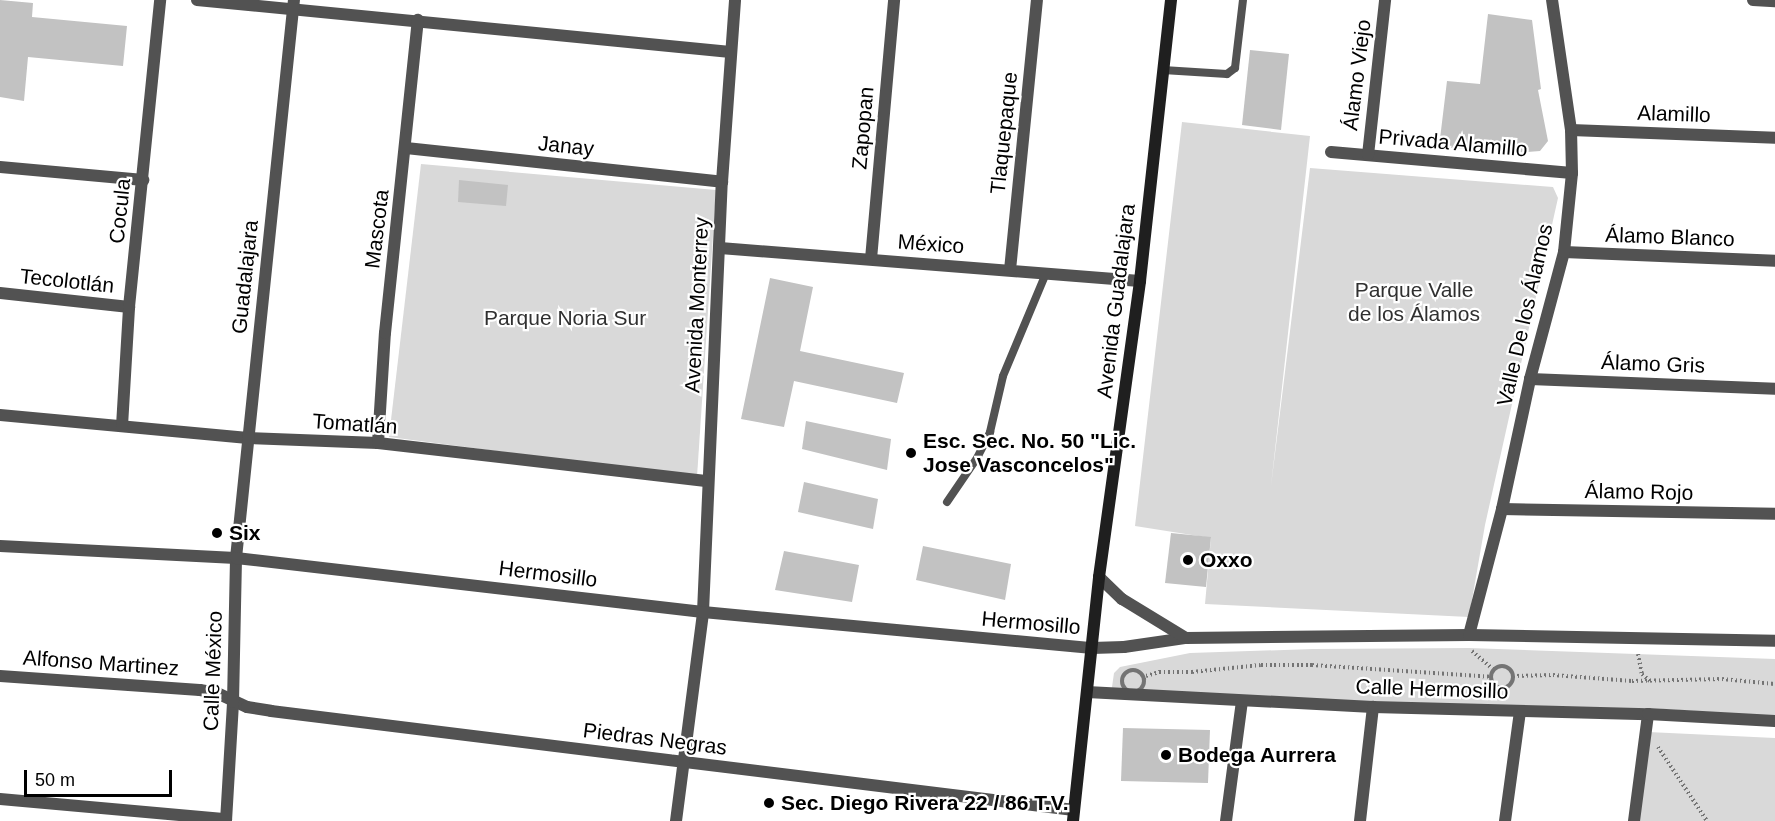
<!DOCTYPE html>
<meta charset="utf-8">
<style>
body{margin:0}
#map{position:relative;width:1775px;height:821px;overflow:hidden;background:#fff;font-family:Helvetica,sans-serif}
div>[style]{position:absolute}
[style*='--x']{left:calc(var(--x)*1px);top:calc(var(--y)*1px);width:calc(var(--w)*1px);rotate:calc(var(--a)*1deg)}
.green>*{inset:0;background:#d9d9d9}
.building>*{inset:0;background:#c2c2c2}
.path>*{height:4px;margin-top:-2px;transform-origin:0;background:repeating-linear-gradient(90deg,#747474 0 1.5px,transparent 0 4.5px)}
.path>.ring{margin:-2px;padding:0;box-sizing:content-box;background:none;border:4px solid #747474;border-radius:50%}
.service>*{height:8px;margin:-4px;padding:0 4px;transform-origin:4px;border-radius:4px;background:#525252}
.minor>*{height:12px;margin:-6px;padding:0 6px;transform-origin:6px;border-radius:6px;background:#525252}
.tertiary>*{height:12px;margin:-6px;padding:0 6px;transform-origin:6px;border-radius:6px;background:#525252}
.secondary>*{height:12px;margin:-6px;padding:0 6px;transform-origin:6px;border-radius:6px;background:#1f1f1f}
.dots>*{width:16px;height:16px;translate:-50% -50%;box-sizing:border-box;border:3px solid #fff;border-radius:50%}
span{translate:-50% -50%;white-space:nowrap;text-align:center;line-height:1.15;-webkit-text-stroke:4.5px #fff;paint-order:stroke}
.street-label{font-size:21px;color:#000}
.park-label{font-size:21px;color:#303030}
.poi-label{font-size:21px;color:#000;font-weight:700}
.left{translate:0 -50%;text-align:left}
.scale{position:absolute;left:24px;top:770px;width:148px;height:27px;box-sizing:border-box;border:3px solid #000;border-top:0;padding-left:8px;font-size:18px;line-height:21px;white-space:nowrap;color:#000;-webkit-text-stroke:4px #fff;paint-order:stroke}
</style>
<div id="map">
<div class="green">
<div style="clip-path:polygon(1182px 122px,1310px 136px,1271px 486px,1310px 168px,1553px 187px,1558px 198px,1485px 525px,1469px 617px,1205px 604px,1211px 538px,1135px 526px)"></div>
<div style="clip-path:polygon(421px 164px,716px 190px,697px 477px,389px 437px)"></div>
<div style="clip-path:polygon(1469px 648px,1775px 659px,1775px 716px,1648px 708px,1558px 709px,1114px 695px,1112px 687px,1114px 673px,1120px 667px,1190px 653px,1313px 649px)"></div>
<div style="clip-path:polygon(1648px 732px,1775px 738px,1775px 821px,1638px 821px)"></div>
</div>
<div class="building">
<div style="clip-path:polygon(0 0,33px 3px,32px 17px,127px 26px,123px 66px,28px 57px,24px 101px,0 97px)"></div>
<div style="clip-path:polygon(1488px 14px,1532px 20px,1541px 89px,1538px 90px,1548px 141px,1540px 151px,1515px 153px,1439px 147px,1447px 81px,1480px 84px)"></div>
<div style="clip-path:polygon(1250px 50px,1289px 54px,1281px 130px,1242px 125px)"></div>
<div style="clip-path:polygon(459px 180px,508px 185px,506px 206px,458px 202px)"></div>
<div style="clip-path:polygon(770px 278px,813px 287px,800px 351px,904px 373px,897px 403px,794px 381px,784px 427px,741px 419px)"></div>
<div style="clip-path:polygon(806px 421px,891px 439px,887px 470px,802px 449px)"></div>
<div style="clip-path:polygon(804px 482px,878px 499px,873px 529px,798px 512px)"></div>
<div style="clip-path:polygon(1171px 533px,1211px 537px,1206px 587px,1165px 583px)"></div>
<div style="clip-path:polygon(923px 546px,1011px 564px,1005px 600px,916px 580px)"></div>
<div style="clip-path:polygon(784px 551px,859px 565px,852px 602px,775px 590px)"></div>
<div style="clip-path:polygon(1123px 728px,1210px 730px,1208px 783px,1121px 781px)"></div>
</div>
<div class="path">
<div style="--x:1472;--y:651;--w:29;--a:41"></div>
<div style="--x:1638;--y:654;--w:20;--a:79"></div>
<div style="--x:1642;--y:674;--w:11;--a:41"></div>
<div class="ring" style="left:1491px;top:666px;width:18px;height:18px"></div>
<div class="ring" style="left:1122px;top:670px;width:18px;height:18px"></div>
<div style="--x:1513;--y:676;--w:40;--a:-1.4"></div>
<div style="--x:1553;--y:675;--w:79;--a:4.3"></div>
<div style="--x:1632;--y:681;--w:90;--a:-1.3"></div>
<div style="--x:1722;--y:679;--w:53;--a:5.4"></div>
<div style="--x:1144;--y:679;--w:4;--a:-56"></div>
<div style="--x:1146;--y:676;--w:14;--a:-17"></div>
<div style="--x:1159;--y:672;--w:33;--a:0"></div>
<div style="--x:1192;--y:672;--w:69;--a:-5.8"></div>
<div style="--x:1261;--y:665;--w:51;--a:0"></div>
<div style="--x:1312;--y:665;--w:179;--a:3.8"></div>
<div style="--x:1658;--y:747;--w:89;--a:56.5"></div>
</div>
<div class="service">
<div style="--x:1163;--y:70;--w:64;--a:3.6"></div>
<div style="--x:1227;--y:74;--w:10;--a:-37"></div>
<div style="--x:1235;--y:68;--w:68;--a:-83.3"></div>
<div style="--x:947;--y:502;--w:53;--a:-55.7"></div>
<div style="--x:977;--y:458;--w:29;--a:-63"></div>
<div style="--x:990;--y:432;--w:57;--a:-76.9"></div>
<div style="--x:1003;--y:376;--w:112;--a:-67.3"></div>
</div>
<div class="minor">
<div style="--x:197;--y:0;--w:536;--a:5.57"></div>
<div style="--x:1571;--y:130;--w:204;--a:2.2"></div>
<div style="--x:406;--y:148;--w:318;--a:6.1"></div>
<div style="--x:1331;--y:152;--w:242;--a:5"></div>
<div style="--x:1368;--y:155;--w:156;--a:-83.7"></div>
<div style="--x:0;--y:167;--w:144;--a:5.2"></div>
<div style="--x:720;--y:248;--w:421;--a:4.5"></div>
<div style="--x:1564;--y:252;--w:211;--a:2.4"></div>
<div style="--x:871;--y:259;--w:260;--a:-84.9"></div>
<div style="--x:1010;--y:270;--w:271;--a:-84.3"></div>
<div style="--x:0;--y:293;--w:130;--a:6.2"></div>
<div style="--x:1530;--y:379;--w:245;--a:2.3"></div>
<div style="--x:0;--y:415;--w:249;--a:5.3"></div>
<div style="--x:248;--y:438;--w:130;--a:2.2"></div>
<div style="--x:378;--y:443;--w:330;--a:6.6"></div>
<div style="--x:122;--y:426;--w:119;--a:-86.6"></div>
<div style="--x:129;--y:307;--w:309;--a:-84.2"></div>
<div style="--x:378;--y:443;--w:110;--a:-86.4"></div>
<div style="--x:385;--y:333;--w:315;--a:-84"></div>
<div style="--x:1502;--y:509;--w:273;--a:1"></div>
<div style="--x:1469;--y:635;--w:130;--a:-75.3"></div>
<div style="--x:1502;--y:509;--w:133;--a:-77.8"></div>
<div style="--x:1530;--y:379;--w:131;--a:-75"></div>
<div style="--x:1564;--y:252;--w:79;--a:-84.2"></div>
<div style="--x:1572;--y:173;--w:43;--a:-91.3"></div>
<div style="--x:1571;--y:130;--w:131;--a:-98.3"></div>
<div style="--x:0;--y:676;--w:200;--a:4"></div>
<div style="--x:200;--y:690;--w:17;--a:10"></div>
<div style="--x:217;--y:693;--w:33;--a:25"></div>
<div style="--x:247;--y:707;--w:24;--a:9"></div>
<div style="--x:271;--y:711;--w:809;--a:7.03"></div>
<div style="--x:0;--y:799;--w:227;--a:5.1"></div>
<div style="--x:226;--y:821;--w:119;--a:-86.6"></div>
<div style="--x:233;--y:702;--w:144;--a:-88.8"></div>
<div style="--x:236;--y:558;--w:561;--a:-84.07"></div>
<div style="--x:676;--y:821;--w:211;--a:-82.6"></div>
<div style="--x:703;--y:612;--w:430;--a:-87.5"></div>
<div style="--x:722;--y:182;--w:182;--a:-85.9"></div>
<div style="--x:1226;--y:821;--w:121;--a:-82.4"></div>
<div style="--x:1360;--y:821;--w:115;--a:-83.5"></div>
<div style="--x:1505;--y:821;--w:110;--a:-82.2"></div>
<div style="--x:1634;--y:821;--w:108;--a:-82.5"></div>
</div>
<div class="tertiary">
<div style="--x:1753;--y:0;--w:22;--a:3"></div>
<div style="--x:0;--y:546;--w:236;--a:2.9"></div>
<div style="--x:236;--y:558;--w:470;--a:6.6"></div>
<div style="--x:703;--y:612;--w:391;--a:5.3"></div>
<div style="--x:1092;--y:648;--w:32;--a:-2"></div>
<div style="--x:1124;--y:647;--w:63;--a:-8.3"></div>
<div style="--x:1186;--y:638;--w:283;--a:-0.6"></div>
<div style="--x:1469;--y:635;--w:306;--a:1.1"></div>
<div style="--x:1099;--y:577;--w:32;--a:44"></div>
<div style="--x:1122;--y:599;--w:75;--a:31.4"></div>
<div style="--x:1087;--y:692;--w:286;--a:3"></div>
<div style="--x:1373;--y:707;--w:275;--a:1.5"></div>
<div style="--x:1648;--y:714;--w:127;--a:3.2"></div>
</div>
<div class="secondary">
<div style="--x:1073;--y:821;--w:245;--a:-83.9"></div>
<div style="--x:1099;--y:577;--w:299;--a:-82.1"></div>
<div style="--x:1140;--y:281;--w:283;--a:-83.7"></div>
</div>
<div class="dots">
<div style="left:911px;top:453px;background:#000"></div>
<div style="left:217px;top:533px;background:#000"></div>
<div style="left:1188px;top:560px;background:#000"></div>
<div style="left:1166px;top:755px;background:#000"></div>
<div style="left:769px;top:803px;background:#000"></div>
</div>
<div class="street-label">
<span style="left:1357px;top:75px;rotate:-83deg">Álamo Viejo</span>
<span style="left:1674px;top:114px;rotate:2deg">Alamillo</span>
<span style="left:863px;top:128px;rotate:-85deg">Zapopan</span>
<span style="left:1004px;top:133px;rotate:-84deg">Tlaquepaque</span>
<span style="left:1453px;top:143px;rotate:5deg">Privada Alamillo</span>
<span style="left:566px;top:146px;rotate:6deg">Janay</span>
<span style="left:120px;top:211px;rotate:-84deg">Cocula</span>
<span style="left:377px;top:229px;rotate:-83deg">Mascota</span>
<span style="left:1670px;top:237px;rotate:2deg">Álamo Blanco</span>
<span style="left:931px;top:244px;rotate:4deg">México</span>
<span style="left:245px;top:277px;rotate:-84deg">Guadalajara</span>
<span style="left:67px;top:281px;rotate:6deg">Tecolotlán</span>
<span style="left:1116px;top:301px;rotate:-83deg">Avenida Guadalajara</span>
<span style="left:697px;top:305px;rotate:-87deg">Avenida Monterrey</span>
<span style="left:1525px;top:315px;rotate:-77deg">Valle De los Álamos</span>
<span style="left:1653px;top:364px;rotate:2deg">Álamo Gris</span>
<span style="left:355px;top:424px;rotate:4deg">Tomatlán</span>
<span style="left:1639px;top:492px;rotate:1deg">Álamo Rojo</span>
<span style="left:548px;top:574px;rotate:7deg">Hermosillo</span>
<span style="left:1031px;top:623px;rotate:5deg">Hermosillo</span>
<span style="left:101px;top:663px;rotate:4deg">Alfonso Martinez</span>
<span style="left:213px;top:671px;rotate:-88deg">Calle México</span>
<span style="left:1432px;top:689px;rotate:2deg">Calle Hermosillo</span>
<span style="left:655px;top:739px;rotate:7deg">Piedras Negras</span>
</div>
<div class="park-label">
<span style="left:1414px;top:302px">Parque Valle<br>de los Álamos</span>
<span style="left:565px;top:318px">Parque Noria Sur</span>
</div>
<div class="poi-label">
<span class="left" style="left:923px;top:453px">Esc. Sec. No. 50 "Lic.<br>Jose Vasconcelos"</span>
<span class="left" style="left:229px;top:533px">Six</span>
<span class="left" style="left:1200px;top:560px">Oxxo</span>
<span class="left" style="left:1178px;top:755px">Bodega Aurrera</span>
<span class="left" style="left:781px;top:803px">Sec. Diego Rivera 22 / 86 T.V.</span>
</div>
<div class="scale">50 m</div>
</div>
